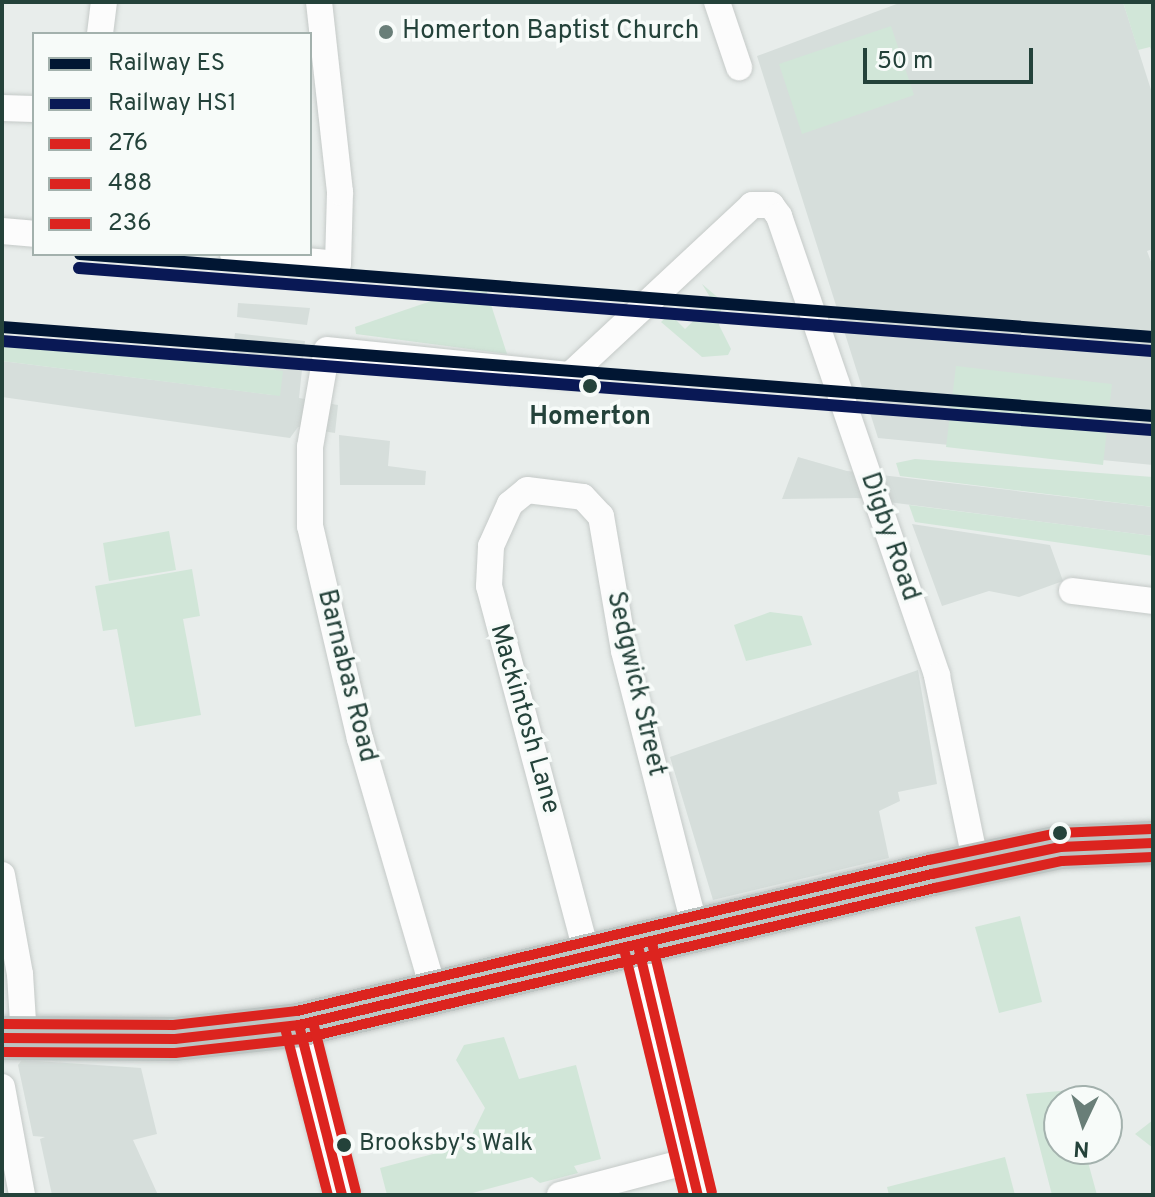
<!DOCTYPE html>
<style>
body{margin:0}
#map{position:relative;width:1155px;height:1197px;overflow:hidden;background:#e8edeb;font-family:Overpass,sans-serif}
div>[style]{position:absolute}
[style*='--x']{left:calc(var(--x)*1px);top:calc(var(--y)*1px);width:calc(var(--w)*1px);rotate:calc(var(--a)*1deg)}
.built>*{inset:0;background:#d6dedb}
.green>*{inset:0;background:#d1e6d8}
.roads{filter:drop-shadow(0 0 2px #c5cac8) drop-shadow(0 0 2px #c5cac8)}
.street>*{height:26px;margin:-13px;padding:0 13px;transform-origin:13px;border-radius:13px;background:#fcfcfc}
.secondary>*{height:36px;margin:-18px;padding:0 18px;transform-origin:18px;border-radius:18px;background:#fcfcfc}
.highway>*{height:44px;margin:-22px;padding:0 22px;transform-origin:22px;border-radius:22px;background:#bcc4c2}
.bus-1>*{height:10px;margin:-5px;padding:0 5px;transform-origin:5px;border-radius:5px;background:#dc241f}
.bus-2>*{height:10px;margin:-5px;padding:0 5px;transform-origin:5px;border-radius:5px;background:#dc241f}
.bus-3>*{height:10px;margin:-5px;padding:0 5px;transform-origin:5px;border-radius:5px;background:#dc241f}
.rail-1>*{height:12px;margin:-6px;padding:0 6px;transform-origin:6px;border-radius:6px;background:#011633}
.rail-2>*{height:12px;margin:-6px;padding:0 6px;transform-origin:6px;border-radius:6px;background:#091855}
.dots>*{width:22px;height:22px;translate:-50% -50%;box-sizing:border-box;border:4px solid #f7fbf9;border-radius:50%}
span{translate:-50% -50%;white-space:nowrap;text-align:center;line-height:1.15;-webkit-text-stroke:7px #f7fbf9;paint-order:stroke}
.bus-label{font-size:24px;color:#24423a}
.left{translate:0 -50%;text-align:left}
.poi-label{font-size:26px;color:#24423a}
.stop-label{font-size:26px;color:#24423a;font-weight:700}
.street-label{font-size:26px;color:#24423a}
.frame{position:absolute;inset:0;border:4px solid #24423a;pointer-events:none}
.legend{position:absolute;left:32px;top:32px;width:280px;height:224px;box-sizing:border-box;background:#f7fbf9;border:2px solid #a3b1ad;margin:0;padding:10px 14px;list-style:none;font-size:24px;color:#24423a}
.legend li{display:flex;align-items:center;gap:16px;height:40px}
.legend b{width:40px;border:2px solid #a3b1ad}
.north{position:absolute;left:1043px;top:1085px;width:80px;height:80px;box-sizing:border-box;background:#f7fbf9;border:2px solid #a3b1ad;border-radius:50%;rotate:184deg;font-size:22px;font-weight:700;line-height:32px;text-align:center;color:#24423a}
.north::after{content:'';display:block;margin:auto;width:28px;height:36px;background:#697e78;clip-path:polygon(50% 0,100% 100%,50% 72%,0 100%)}
.scale{position:absolute;left:863px;top:48px;width:170px;height:36px;box-sizing:border-box;border:4px solid #24423a;border-top:0;padding-left:10px;font-size:24px;line-height:28px;white-space:nowrap;color:#24423a;-webkit-text-stroke:6px #f7fbf9;paint-order:stroke}
</style>
<div id="map">
<div class="built">
<div style="clip-path:polygon(902px 2px,1123px 2px,1153px 96px,1153px 249px,1147px 251px,1153px 267px,1153px 465px,878px 438px,757px 56px)"></div>
<div style="clip-path:polygon(238px 303px,310px 308px,307px 325px,237px 317px)"></div>
<div style="clip-path:polygon(235px 333px,305px 341px,299px 398px,338px 405px,335px 433px,298px 427px,290px 438px,2px 397px,2px 361px,273px 395px,276px 370px,231px 365px)"></div>
<div style="clip-path:polygon(339px 435px,390px 441px,388px 466px,426px 471px,425px 485px,340px 485px)"></div>
<div style="clip-path:polygon(798px 457px,847px 471px,1153px 507px,1153px 536px,857px 498px,782px 499px)"></div>
<div style="clip-path:polygon(912px 524px,1050px 545px,1063px 581px,1019px 597px,989px 591px,942px 606px)"></div>
<div style="clip-path:polygon(918px 670px,937px 784px,898px 792px,900px 801px,879px 811px,889px 858px,713px 900px,670px 757px)"></div>
<div style="clip-path:polygon(22px 1060px,141px 1068px,157px 1134px,133px 1140px,158px 1195px,52px 1195px,40px 1139px,45px 1137px,33px 1136px,18px 1065px)"></div>
</div>
<div class="green">
<div style="clip-path:polygon(1123px 2px,1153px 2px,1153px 54px,1150px 47px,1138px 50px)"></div>
<div style="clip-path:polygon(891px 26px,914px 95px,802px 134px,779px 64px)"></div>
<div style="clip-path:polygon(484px 283px,507px 354px,356px 334px,355px 327px)"></div>
<div style="clip-path:polygon(702px 284px,722px 301px,719px 325px,731px 349px,728px 355px,702px 357px,661px 322px,670px 314px,685px 329px,713px 302px)"></div>
<div style="clip-path:polygon(2px 338px,283px 371px,280px 396px,2px 361px)"></div>
<div style="clip-path:polygon(956px 366px,1112px 384px,1103px 465px,946px 447px)"></div>
<div style="clip-path:polygon(915px 459px,1153px 477px,1153px 507px,900px 476px,896px 463px)"></div>
<div style="clip-path:polygon(909px 505px,1153px 536px,1153px 556px,915px 522px)"></div>
<div style="clip-path:polygon(169px 531px,176px 570px,109px 581px,103px 543px)"></div>
<div style="clip-path:polygon(192px 569px,200px 616px,183px 619px,201px 715px,135px 727px,117px 629px,103px 631px,95px 586px)"></div>
<div style="clip-path:polygon(770px 612px,802px 616px,812px 645px,746px 661px,734px 625px)"></div>
<div style="clip-path:polygon(1020px 916px,1042px 1002px,999px 1013px,975px 927px)"></div>
<div style="clip-path:polygon(504px 1037px,519px 1079px,576px 1065px,601px 1159px,574px 1166px,578px 1173px,540px 1183px,532px 1177px,465px 1195px,387px 1195px,380px 1168px,467px 1145px,485px 1108px,456px 1060px,464px 1045px)"></div>
<div style="clip-path:polygon(1083px 1089px,1084px 1101px,1059px 1101px,1059px 1149px,1107px 1149px,1108px 1157px,1088px 1162px,1097px 1195px,1052px 1195px,1026px 1094px)"></div>
<div style="clip-path:polygon(1153px 1120px,1153px 1148px,1135px 1134px)"></div>
<div style="clip-path:polygon(1005px 1157px,1015px 1195px,889px 1195px,887px 1187px)"></div>
</div>
<div class="roads">
<div class="street">
<div style="--x:717;--y:2;--w:69;--a:71.3"></div>
<div style="--x:100;--y:34;--w:32;--a:-83"></div>
<div style="--x:2;--y:108;--w:32;--a:2"></div>
<div style="--x:2;--y:231;--w:32;--a:5"></div>
<div style="--x:233;--y:254;--w:105;--a:5.4"></div>
<div style="--x:338;--y:264;--w:72;--a:-88.4"></div>
<div style="--x:340;--y:192;--w:191;--a:-96.3"></div>
<div style="--x:1072;--y:591;--w:82;--a:7"></div>
<div style="--x:2;--y:875;--w:101;--a:79.7"></div>
<div style="--x:20;--y:974;--w:64;--a:86.4"></div>
<div style="--x:638;--y:946;--w:256;--a:76.5"></div>
<div style="--x:588;--y:958;--w:385;--a:-104.9"></div>
<div style="--x:489;--y:586;--w:40;--a:-87.1"></div>
<div style="--x:491;--y:546;--w:46;--a:-65.7"></div>
<div style="--x:510;--y:504;--w:22;--a:-39"></div>
<div style="--x:527;--y:490;--w:56;--a:7.1"></div>
<div style="--x:583;--y:497;--w:26;--a:47"></div>
<div style="--x:601;--y:516;--w:137;--a:80.3"></div>
<div style="--x:624;--y:651;--w:289;--a:75.6"></div>
<div style="--x:435;--y:995;--w:267;--a:-106.3"></div>
<div style="--x:360;--y:739;--w:219;--a:-103.2"></div>
<div style="--x:310;--y:526;--w:79;--a:-90"></div>
<div style="--x:310;--y:447;--w:98;--a:-80.1"></div>
<div style="--x:327;--y:350;--w:244;--a:5.9"></div>
<div style="--x:570;--y:375;--w:249;--a:-43"></div>
<div style="--x:752;--y:205;--w:19;--a:0"></div>
<div style="--x:771;--y:205;--w:14;--a:54"></div>
<div style="--x:779;--y:216;--w:486;--a:71"></div>
<div style="--x:937;--y:676;--w:193;--a:78.3"></div>
<div style="--x:2;--y:1087;--w:110;--a:79.5"></div>
<div style="--x:560;--y:1195;--w:133;--a:-14.8"></div>
</div>
<div class="secondary">
<div style="--x:299;--y:1025;--w:175;--a:75.8"></div>
</div>
<div class="highway">
<div style="--x:2;--y:1038;--w:173;--a:0.3"></div>
<div style="--x:175;--y:1039;--w:125;--a:-6.4"></div>
<div style="--x:299;--y:1025;--w:651;--a:-13.42"></div>
<div style="--x:932;--y:874;--w:131;--a:-11.9"></div>
<div style="--x:1060;--y:847;--w:93;--a:-2.5"></div>
</div>
</div>
<div class="bus-1">
<div style="--x:638;--y:946;--w:256;--a:76.5"></div>
<div style="--x:299;--y:1025;--w:175;--a:75.8"></div>
<div style="--x:2;--y:1038;--w:173;--a:0.3"></div>
<div style="--x:175;--y:1039;--w:125;--a:-6.4"></div>
<div style="--x:299;--y:1025;--w:651;--a:-13.42"></div>
<div style="--x:932;--y:874;--w:131;--a:-11.9"></div>
<div style="--x:1060;--y:847;--w:93;--a:-2.5"></div>
</div>
<div class="bus-2">
<div style="--x:624;--y:949;--w:253;--a:76.3"></div>
<div style="--x:285;--y:1028;--w:172;--a:75.6"></div>
<div style="--x:2;--y:1052;--w:173;--a:0.3"></div>
<div style="--x:175;--y:1053;--w:127;--a:-6.3"></div>
<div style="--x:301;--y:1039;--w:652;--a:-13.4"></div>
<div style="--x:935;--y:888;--w:130;--a:-12"></div>
<div style="--x:1062;--y:861;--w:91;--a:-2.5"></div>
</div>
<div class="bus-3">
<div style="--x:652;--y:943;--w:256;--a:76.5"></div>
<div style="--x:313;--y:1022;--w:175;--a:75.8"></div>
<div style="--x:2;--y:1024;--w:172;--a:0.3"></div>
<div style="--x:174;--y:1025;--w:124;--a:-6.5"></div>
<div style="--x:297;--y:1011;--w:650;--a:-13.44"></div>
<div style="--x:929;--y:860;--w:132;--a:-11.8"></div>
<div style="--x:1058;--y:833;--w:94;--a:-2.4"></div>
</div>
<div class="rail-1">
<div style="--x:80;--y:254;--w:1076;--a:4.42"></div>
<div style="--x:2;--y:327;--w:1154;--a:4.42"></div>
</div>
<div class="rail-2">
<div style="--x:79;--y:268;--w:1076;--a:4.42"></div>
<div style="--x:2;--y:341;--w:1153;--a:4.43"></div>
</div>
<div class="dots">
<div style="left:386px;top:32px;background:#697e78"></div>
<div style="left:590px;top:386px;background:#24423a"></div>
<div style="left:1060px;top:833px;background:#24423a"></div>
<div style="left:344px;top:1145px;background:#24423a"></div>
</div>
<div class="bus-label">
<span class="left" style="left:359px;top:1145px">Brooksby's Walk</span>
</div>
<div class="poi-label">
<span class="left" style="left:402px;top:32px">Homerton Baptist Church</span>
</div>
<div class="stop-label">
<span style="left:590px;top:418px">Homerton</span>
</div>
<div class="street-label">
<span style="left:889px;top:537px;rotate:71deg">Digby Road</span>
<span style="left:346px;top:676px;rotate:76deg">Barnabas Road</span>
<span style="left:635px;top:684px;rotate:77deg">Sedgwick Street</span>
<span style="left:524px;top:719px;rotate:74deg">Mackintosh Lane</span>
</div>
<div class="frame"></div>
<ul class="legend">
<li><b style="height:10px;background:#011633"></b>Railway ES</li>
<li><b style="height:10px;background:#091855"></b>Railway HS1</li>
<li><b style="height:10px;background:#dc241f"></b>276</li>
<li><b style="height:10px;background:#dc241f"></b>488</li>
<li><b style="height:10px;background:#dc241f"></b>236</li>
</ul>
<div class="north">N</div>
<div class="scale">50 m</div>
</div>
